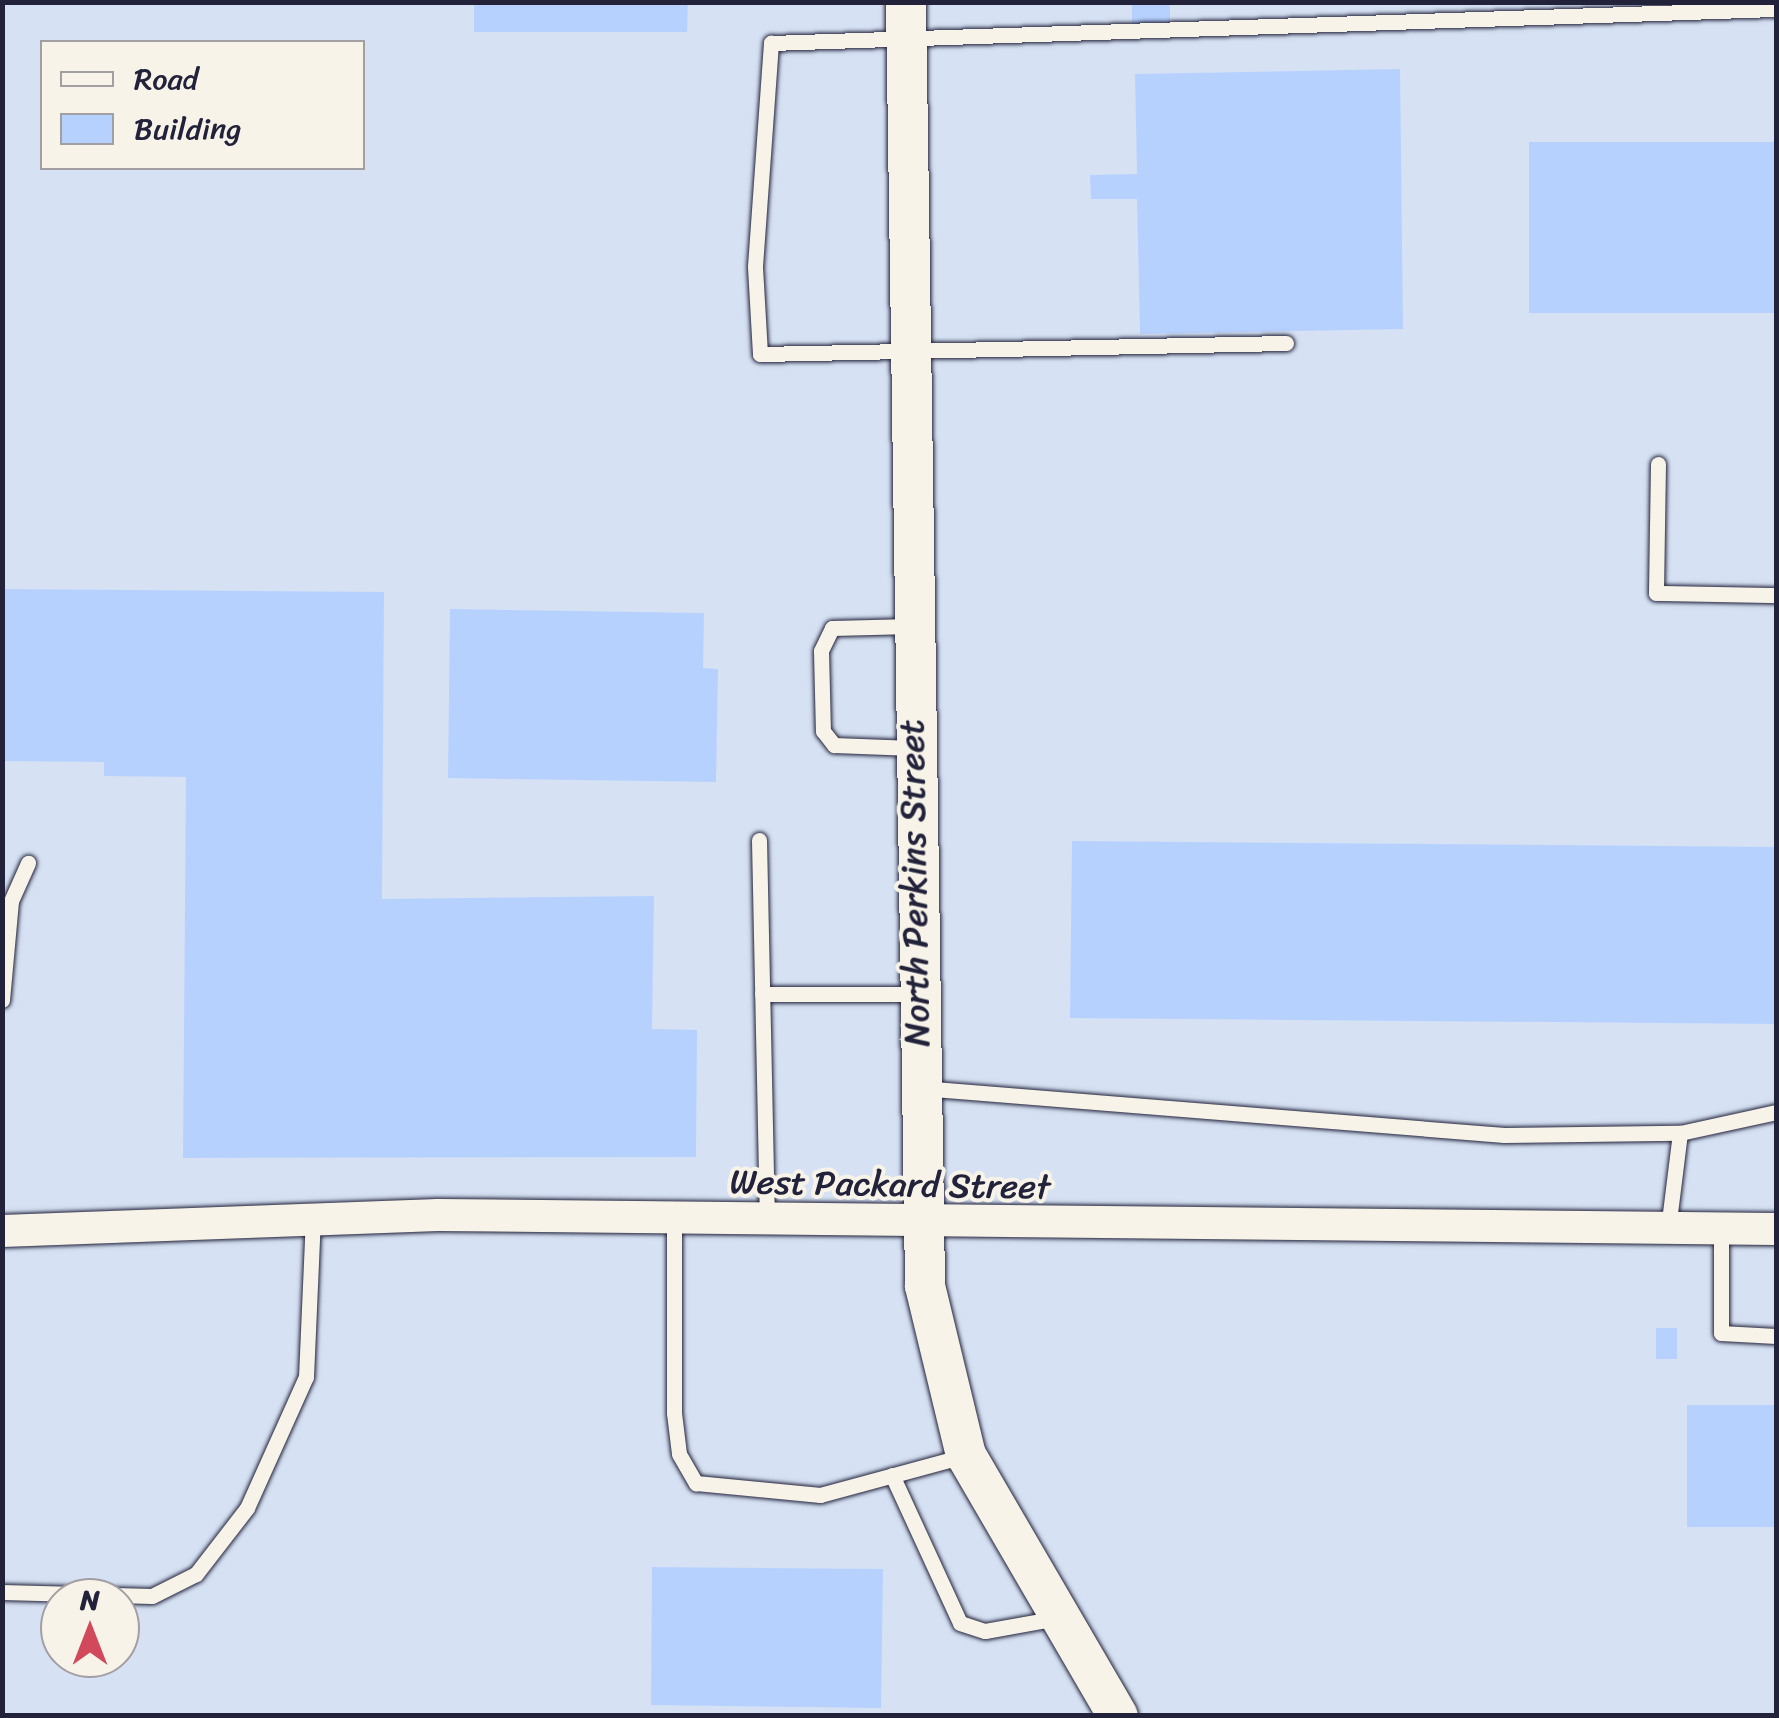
<!DOCTYPE html>
<style>
body{margin:0}
#map{position:relative;width:1779px;height:1718px;overflow:hidden;background:#e4e9ef;font-family:Sriracha,sans-serif}
div>[style]{position:absolute}
[style*='--x']{left:calc(var(--x)*1px);top:calc(var(--y)*1px);width:calc(var(--w)*1px);rotate:calc(var(--a)*1deg)}
.built>*{inset:0;background:#d6e2f4}
.building>*{inset:0;background:#b7d1ff}
.roads{filter:drop-shadow(0 0 2px #22223b) drop-shadow(0 0 2px #22223b)}
.service>*{height:15px;margin:-7.5px;padding:0 7.5px;transform-origin:7.5px;border-radius:7.5px;background:#f7f3e8}
.minor>*{height:32px;margin:-16px;padding:0 16px;transform-origin:16px;border-radius:16px;background:#f7f3e8}
.tertiary>*{height:40px;margin:-20px;padding:0 20px;transform-origin:20px;border-radius:20px;background:#f7f3e8}
span{translate:-50% -50%;white-space:nowrap;text-align:center;line-height:1.15;-webkit-text-stroke:8px #f7f3e8;paint-order:stroke}
.street-label{font-size:35px;color:#22223b}
.frame{position:absolute;inset:0;border:5px solid #22223b;pointer-events:none}
.legend{position:absolute;left:40px;top:40px;width:325px;height:130px;box-sizing:border-box;background:#f7f3e8;border:2px solid #a29fa3;margin:0;padding:12px 18px;list-style:none;font-size:30px;color:#22223b}
.legend li{display:flex;align-items:center;gap:20px;height:50px}
.legend b{width:50px;border:2px solid #a29fa3}
.north{position:absolute;left:40px;top:1578px;width:100px;height:100px;box-sizing:border-box;background:#f7f3e8;border:2px solid #a29fa3;border-radius:50%;rotate:0deg;font-size:28px;font-weight:700;line-height:40px;text-align:center;color:#22223b}
.north::after{content:'';display:block;margin:auto;width:35px;height:45px;background:#d1495b;clip-path:polygon(50% 0,100% 100%,50% 72%,0 100%)}
</style>
<div id="map">
<div class="built">
<div style="clip-path:polygon(evenodd,3px 3px,1776px 3px,1776px 1715px,3px 1715px,3px 3px,42px 42px,362px 42px,362px 168px,42px 168px,42px 42px,3px 3px,60px 1598px,120px 1598px,120px 1658px,60px 1658px,60px 1598px)"></div>
</div>
<div class="building">
<div style="clip-path:polygon(474px 2px,688px 2px,687px 32px,474px 32px)"></div>
<div style="clip-path:polygon(1132px 2px,1170px 2px,1170px 26px,1132px 26px)"></div>
<div style="clip-path:polygon(1400px 69px,1403px 329px,1140px 334px,1137px 199px,1091px 199px,1090px 175px,1137px 174px,1135px 74px)"></div>
<div style="clip-path:polygon(1529px 142px,1776px 142px,1776px 313px,1529px 313px)"></div>
<div style="clip-path:polygon(2px 589px,384px 592px,382px 899px,654px 896px,652px 1029px,697px 1030px,696px 1157px,183px 1158px,186px 777px,104px 776px,104px 762px,2px 761px)"></div>
<div style="clip-path:polygon(450px 609px,704px 613px,703px 668px,718px 669px,716px 782px,448px 778px)"></div>
<div style="clip-path:polygon(1072px 841px,1776px 847px,1776px 1024px,1070px 1018px)"></div>
<div style="clip-path:polygon(1656px 1328px,1677px 1328px,1677px 1359px,1656px 1359px)"></div>
<div style="clip-path:polygon(1687px 1405px,1776px 1405px,1776px 1527px,1687px 1527px)"></div>
<div style="clip-path:polygon(652px 1567px,883px 1569px,881px 1708px,651px 1705px)"></div>
</div>
<div class="roads">
<div class="service">
<div style="--x:1286;--y:343;--w:526;--a:178.8"></div>
<div style="--x:760;--y:354;--w:88;--a:-93.3"></div>
<div style="--x:755;--y:266;--w:224;--a:-85.9"></div>
<div style="--x:771;--y:43;--w:1006;--a:-1.94"></div>
<div style="--x:1658;--y:464;--w:129;--a:90.9"></div>
<div style="--x:1656;--y:593;--w:120;--a:1"></div>
<div style="--x:912;--y:626;--w:80;--a:178.6"></div>
<div style="--x:832;--y:628;--w:25;--a:116"></div>
<div style="--x:821;--y:651;--w:80;--a:88.6"></div>
<div style="--x:823;--y:731;--w:18;--a:52"></div>
<div style="--x:834;--y:745;--w:79;--a:2.2"></div>
<div style="--x:759;--y:840;--w:379;--a:88.8"></div>
<div style="--x:762;--y:994;--w:153;--a:0"></div>
<div style="--x:2;--y:1000;--w:99;--a:-84.8"></div>
<div style="--x:11;--y:901;--w:42;--a:-65.9"></div>
<div style="--x:921;--y:1088;--w:585;--a:4.61"></div>
<div style="--x:1504;--y:1135;--w:176;--a:-0.7"></div>
<div style="--x:674;--y:1221;--w:192;--a:90"></div>
<div style="--x:674;--y:1413;--w:41;--a:83"></div>
<div style="--x:679;--y:1454;--w:34;--a:60"></div>
<div style="--x:696;--y:1483;--w:125;--a:5.5"></div>
<div style="--x:820;--y:1495;--w:149;--a:-15.2"></div>
<div style="--x:1668;--y:1229;--w:97;--a:-82.9"></div>
<div style="--x:1680;--y:1133;--w:98;--a:-12.3"></div>
<div style="--x:1721;--y:1229;--w:104;--a:90"></div>
<div style="--x:1721;--y:1333;--w:55;--a:3.1"></div>
<div style="--x:892;--y:1475;--w:163;--a:65.3"></div>
<div style="--x:960;--y:1623;--w:26;--a:18"></div>
<div style="--x:985;--y:1631;--w:73;--a:-10.2"></div>
<div style="--x:2;--y:1592;--w:150;--a:1.5"></div>
<div style="--x:152;--y:1596;--w:49;--a:-26.6"></div>
<div style="--x:196;--y:1574;--w:83;--a:-52.3"></div>
<div style="--x:247;--y:1508;--w:144;--a:-65.8"></div>
<div style="--x:306;--y:1377;--w:160;--a:-87.5"></div>
</div>
<div class="minor">
<div style="--x:2;--y:1231;--w:436;--a:-2.1"></div>
<div style="--x:438;--y:1215;--w:1338;--a:0.6"></div>
</div>
<div class="tertiary">
<div style="--x:906;--y:2;--w:1284;--a:89.15"></div>
<div style="--x:925;--y:1286;--w:174;--a:76.4"></div>
<div style="--x:966;--y:1455;--w:302;--a:59.8"></div>
</div>
</div>
<div class="street-label">
<span style="left:914px;top:883px;rotate:-91deg">North Perkins Street</span>
<span style="left:890px;top:1184px;rotate:1deg">West Packard Street</span>
</div>
<div class="frame"></div>
<ul class="legend">
<li><b style="height:12px;background:#f7f3e8"></b>Road</li>
<li><b style="height:28px;background:#b7d1ff"></b>Building</li>
</ul>
<div class="north">N</div>
</div>
